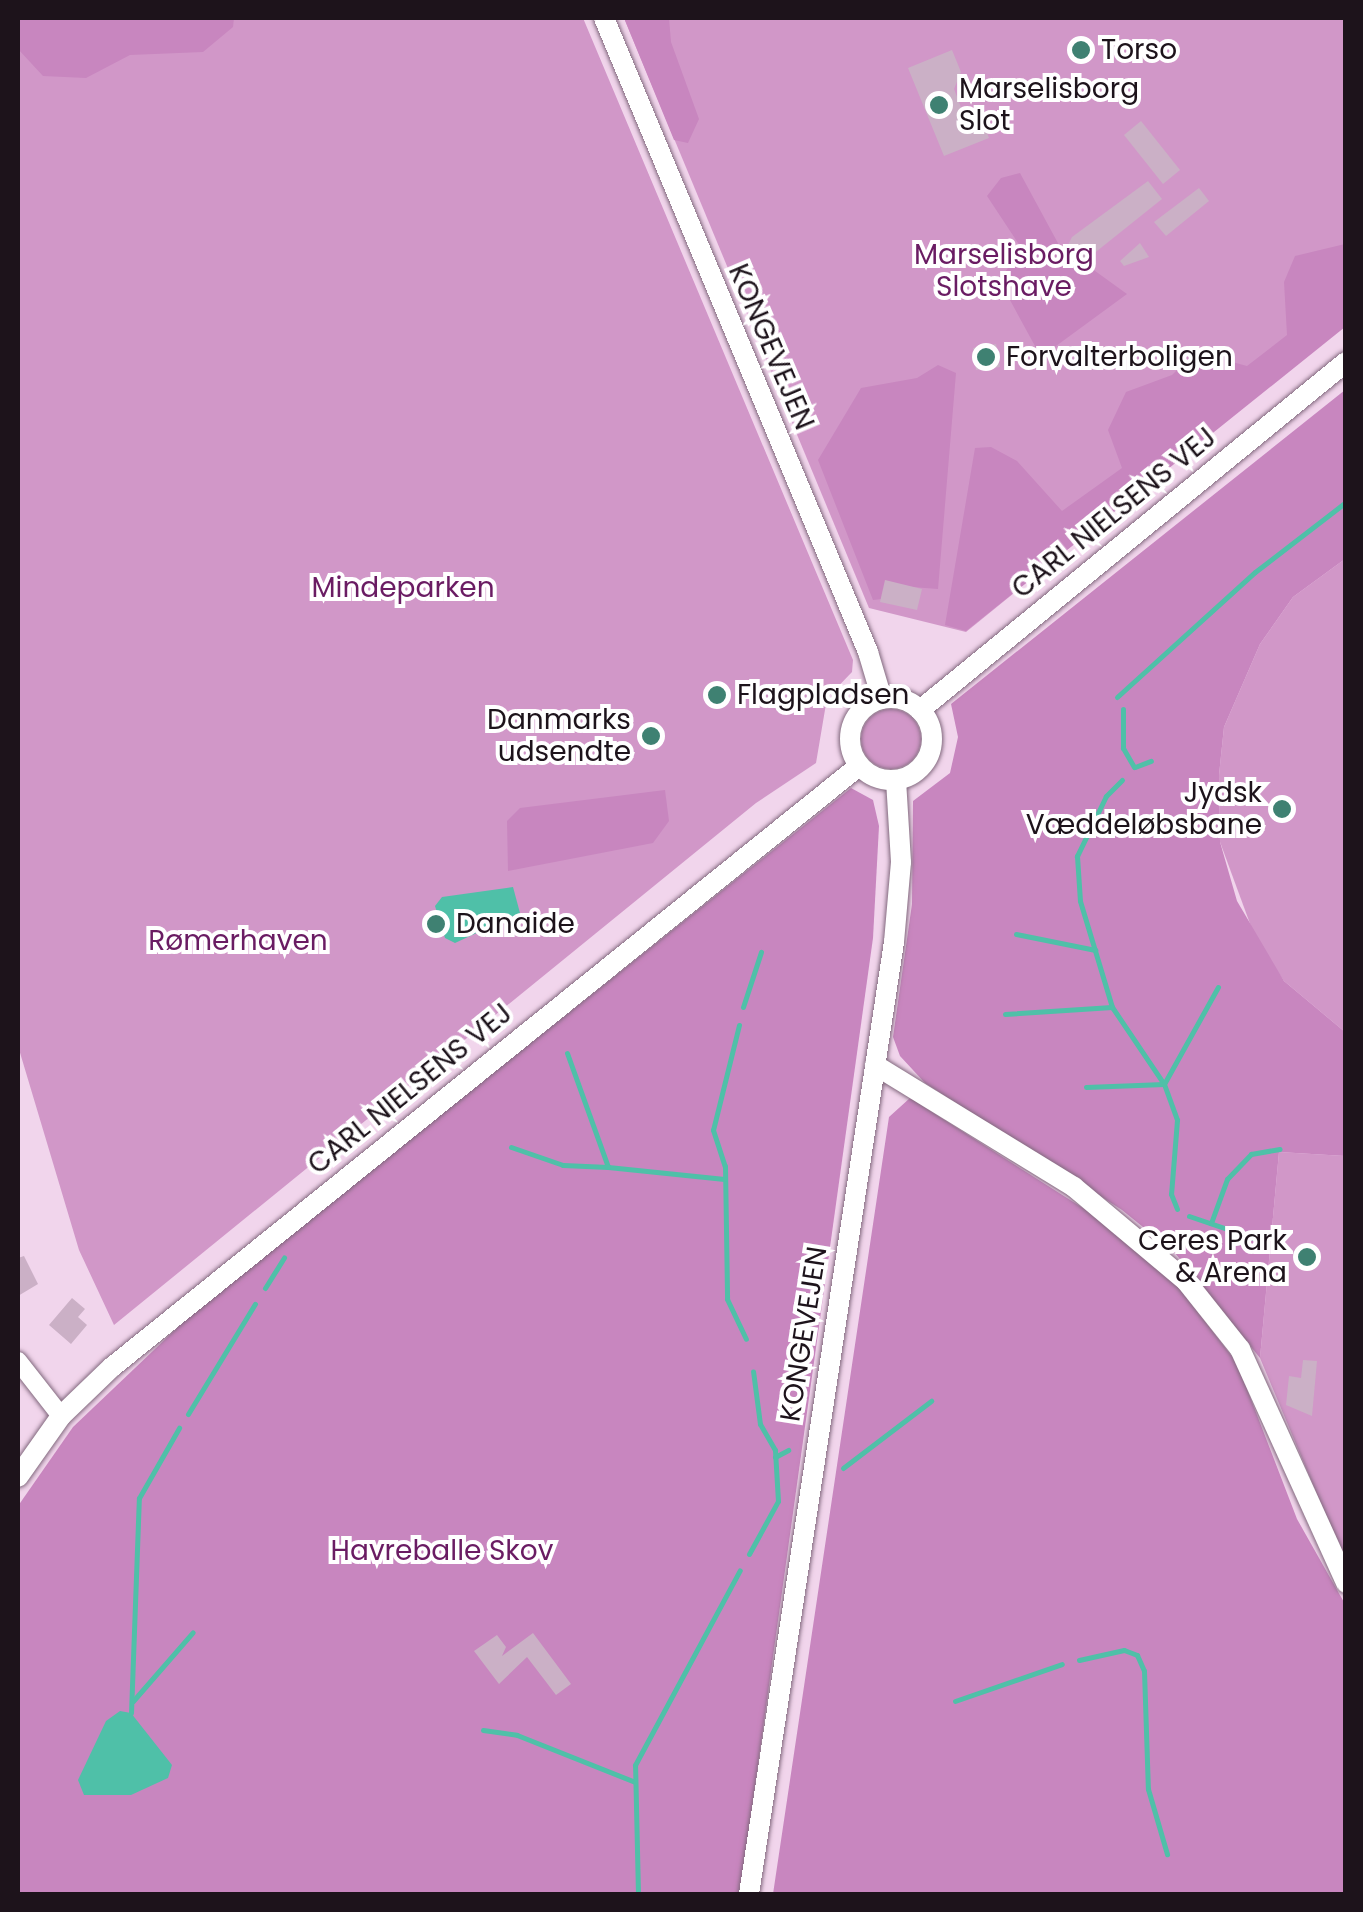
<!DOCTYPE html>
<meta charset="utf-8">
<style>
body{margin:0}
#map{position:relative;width:1363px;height:1912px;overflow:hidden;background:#f1d5ec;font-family:Poppins,sans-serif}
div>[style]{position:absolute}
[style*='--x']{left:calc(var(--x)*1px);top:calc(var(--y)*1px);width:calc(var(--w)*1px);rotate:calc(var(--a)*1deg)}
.green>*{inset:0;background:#d197c8}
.round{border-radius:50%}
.forest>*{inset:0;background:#c886bf}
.water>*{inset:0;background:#4fc0a8}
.stream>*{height:5px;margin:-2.5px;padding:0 2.5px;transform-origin:2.5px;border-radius:2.5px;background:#4fc0a8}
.building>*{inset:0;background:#cbb0c6}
.roads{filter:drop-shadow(0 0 2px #82697e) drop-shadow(0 0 2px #82697e)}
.minor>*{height:18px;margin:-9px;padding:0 9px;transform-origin:9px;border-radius:9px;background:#fff}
.tertiary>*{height:20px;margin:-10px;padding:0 10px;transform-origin:10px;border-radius:10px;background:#fff}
.tertiary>.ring{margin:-10px;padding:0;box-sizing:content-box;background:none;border:20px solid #fff;border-radius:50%}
.dots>*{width:28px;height:28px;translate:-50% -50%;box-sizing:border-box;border:5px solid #fff;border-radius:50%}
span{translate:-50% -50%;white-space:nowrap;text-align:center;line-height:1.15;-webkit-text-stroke:8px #fff;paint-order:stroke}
.poi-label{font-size:28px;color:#1d131b}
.left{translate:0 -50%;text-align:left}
.right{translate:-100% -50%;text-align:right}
.park-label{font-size:28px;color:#6a1c63}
.street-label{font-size:28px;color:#1d131b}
.frame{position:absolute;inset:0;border:20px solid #1d131b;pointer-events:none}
</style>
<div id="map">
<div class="green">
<div style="clip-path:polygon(18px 18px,583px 18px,853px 660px,852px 672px,827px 698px,816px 763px,756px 803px,114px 1325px,79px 1250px,18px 1046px)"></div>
<div style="clip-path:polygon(624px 18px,1345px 18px,1345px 324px,966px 632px,869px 608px)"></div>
<div style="clip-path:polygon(1345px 559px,1345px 1032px,1284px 981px,1256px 940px,1220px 842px,1219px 775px,1224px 727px,1260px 644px,1293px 597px)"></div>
<div class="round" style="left:861px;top:709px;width:60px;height:60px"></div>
<div style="clip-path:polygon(1279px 1152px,1345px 1156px,1345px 1561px,1260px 1358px)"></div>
</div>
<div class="forest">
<div style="clip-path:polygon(18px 18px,234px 18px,233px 27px,203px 52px,130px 55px,86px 78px,43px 76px,18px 49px)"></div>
<div style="clip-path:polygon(624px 18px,669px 18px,671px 42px,699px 119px,688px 143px,674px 140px)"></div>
<div style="clip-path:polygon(1020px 173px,1059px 245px,1127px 294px,1041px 357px,999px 280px,1022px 249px,987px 196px,1001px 178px)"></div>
<div style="clip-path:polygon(1345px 244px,1345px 327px,966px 631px,945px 625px,975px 448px,991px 447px,1017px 461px,1062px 511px,1122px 468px,1108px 430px,1126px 392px,1172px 375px,1195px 352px,1247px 366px,1287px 335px,1284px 282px,1295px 256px)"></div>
<div style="clip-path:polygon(938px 365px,956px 373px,938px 589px,886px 585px,882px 599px,873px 600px,818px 460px,861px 388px,917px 378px)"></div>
<div style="clip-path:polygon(1345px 390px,1345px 559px,1293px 597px,1260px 644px,1224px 727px,1219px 775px,1220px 842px,1237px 901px,1284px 981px,1345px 1032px,1345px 1156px,1279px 1152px,1260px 1358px,1175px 1253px,1122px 1210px,925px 1083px,900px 1056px,893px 1037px,912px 904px,913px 801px,950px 773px,958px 737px,951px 704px)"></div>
<div style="clip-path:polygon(851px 788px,873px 800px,879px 826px,873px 938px,740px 1894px,18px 1894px,18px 1506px,73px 1427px,197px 1309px)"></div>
<div style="clip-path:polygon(665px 790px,669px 821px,653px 843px,508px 871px,507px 821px,520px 808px)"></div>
<div style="clip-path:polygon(910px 1098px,1111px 1226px,1163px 1267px,1237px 1363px,1297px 1519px,1345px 1604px,1345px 1894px,773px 1894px,889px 1117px)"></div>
</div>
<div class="water">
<div style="clip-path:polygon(513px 887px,520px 913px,455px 943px,445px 938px,435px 906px,442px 897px)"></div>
<div style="clip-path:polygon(120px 1711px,131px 1713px,172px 1765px,168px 1778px,131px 1795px,84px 1795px,78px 1780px,106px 1721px)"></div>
</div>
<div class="stream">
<div style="--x:1117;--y:697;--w:186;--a:-42.2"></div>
<div style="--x:1255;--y:572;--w:115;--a:-37.6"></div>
<div style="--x:1123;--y:709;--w:39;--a:90"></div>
<div style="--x:1123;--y:748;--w:22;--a:60"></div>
<div style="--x:1135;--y:767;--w:17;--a:-21"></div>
<div style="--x:1122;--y:780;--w:23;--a:135"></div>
<div style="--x:1106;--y:796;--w:67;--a:115.8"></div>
<div style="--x:1077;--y:856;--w:45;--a:86.2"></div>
<div style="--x:1080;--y:901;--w:111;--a:73.2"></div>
<div style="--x:1112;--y:1007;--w:93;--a:56"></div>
<div style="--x:1164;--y:1084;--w:38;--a:70"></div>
<div style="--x:1177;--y:1120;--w:74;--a:94.6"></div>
<div style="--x:1171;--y:1194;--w:16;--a:68"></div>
<div style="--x:1016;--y:934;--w:81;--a:11.4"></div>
<div style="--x:743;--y:1007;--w:58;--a:-71.9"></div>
<div style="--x:1005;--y:1014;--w:107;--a:-3.7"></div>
<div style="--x:739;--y:1025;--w:108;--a:103.9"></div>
<div style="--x:713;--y:1130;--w:38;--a:72"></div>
<div style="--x:725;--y:1166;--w:133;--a:89.1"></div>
<div style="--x:727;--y:1299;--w:44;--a:64.6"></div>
<div style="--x:567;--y:1053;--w:121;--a:70.2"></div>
<div style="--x:608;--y:1167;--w:117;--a:5.9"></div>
<div style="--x:1086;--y:1087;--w:78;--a:-2.2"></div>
<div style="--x:1164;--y:1084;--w:111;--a:-60.9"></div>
<div style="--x:511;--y:1147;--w:55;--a:19.1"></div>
<div style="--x:563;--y:1165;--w:45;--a:2.5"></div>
<div style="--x:1189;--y:1216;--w:75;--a:18.7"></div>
<div style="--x:1211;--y:1223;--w:47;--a:-70"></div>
<div style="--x:1227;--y:1179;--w:35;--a:-46"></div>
<div style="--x:1251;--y:1154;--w:29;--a:-10"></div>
<div style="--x:265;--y:1288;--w:36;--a:-58"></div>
<div style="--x:188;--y:1414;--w:129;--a:-58.7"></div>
<div style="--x:775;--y:1457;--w:15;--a:-28"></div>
<div style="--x:843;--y:1468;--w:111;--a:-37.3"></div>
<div style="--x:749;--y:1554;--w:60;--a:-61.3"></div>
<div style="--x:778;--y:1501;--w:51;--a:-93.4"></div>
<div style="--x:775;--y:1450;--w:30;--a:-120"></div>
<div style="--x:760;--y:1424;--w:53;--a:-97.5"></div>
<div style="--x:1079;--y:1660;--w:46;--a:-12.5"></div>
<div style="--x:1124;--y:1650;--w:14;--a:21"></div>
<div style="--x:1137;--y:1655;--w:17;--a:66"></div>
<div style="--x:1144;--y:1671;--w:118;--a:88.1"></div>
<div style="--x:1148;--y:1789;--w:68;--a:73.7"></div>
<div style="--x:133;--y:1701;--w:91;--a:-49"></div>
<div style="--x:955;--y:1701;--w:113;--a:-19.1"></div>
<div style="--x:131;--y:1713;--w:215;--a:-87.9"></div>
<div style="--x:139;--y:1498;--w:81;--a:-60.3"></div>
<div style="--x:483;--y:1730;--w:34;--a:8"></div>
<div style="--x:517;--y:1735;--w:127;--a:21.7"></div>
<div style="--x:638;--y:1894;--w:129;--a:-91.3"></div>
<div style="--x:635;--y:1765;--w:221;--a:-61.7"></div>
</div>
<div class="building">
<div style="clip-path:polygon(952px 50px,961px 72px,954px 89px,962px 110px,981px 117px,989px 138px,944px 156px,908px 68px)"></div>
<div style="clip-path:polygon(1141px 121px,1180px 170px,1163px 184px,1124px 135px)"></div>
<div style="clip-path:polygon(1148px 181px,1162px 199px,1082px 263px,1068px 245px,1072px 237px)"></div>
<div style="clip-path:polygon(1199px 188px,1209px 201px,1166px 236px,1154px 222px)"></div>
<div style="clip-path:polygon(1140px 243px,1149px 257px,1124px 266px,1120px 261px)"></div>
<div style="clip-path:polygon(996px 344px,1000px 367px,976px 370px,973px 348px)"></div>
<div style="clip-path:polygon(885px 580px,922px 589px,917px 610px,880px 602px)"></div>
<div style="clip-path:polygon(24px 1256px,38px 1284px,18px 1296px,18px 1258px)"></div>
<div style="clip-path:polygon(72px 1298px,85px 1309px,78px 1317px,87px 1325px,71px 1344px,49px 1325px)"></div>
<div style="clip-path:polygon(1303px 1360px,1317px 1361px,1312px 1416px,1286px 1405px,1289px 1376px,1301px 1378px)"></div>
<div style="clip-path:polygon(533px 1633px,571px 1684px,556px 1695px,527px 1657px,499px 1684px,474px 1651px,497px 1635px,506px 1647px,502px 1656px)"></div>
</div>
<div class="roads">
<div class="minor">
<div style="--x:18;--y:1361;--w:70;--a:52"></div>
</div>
<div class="tertiary">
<div style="--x:604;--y:18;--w:687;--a:67.39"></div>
<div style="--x:868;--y:652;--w:49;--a:73.4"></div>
<div class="ring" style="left:850px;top:698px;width:62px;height:62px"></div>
<div style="--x:920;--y:710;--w:550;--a:-39.25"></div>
<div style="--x:875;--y:1065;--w:233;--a:31.5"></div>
<div style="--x:1074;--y:1187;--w:146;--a:40"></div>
<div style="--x:1186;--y:1281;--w:87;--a:51.5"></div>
<div style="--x:1240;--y:1349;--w:257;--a:65.6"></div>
<div style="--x:18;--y:1477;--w:75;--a:-54.8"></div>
<div style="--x:61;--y:1416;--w:71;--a:-43.9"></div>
<div style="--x:112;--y:1367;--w:959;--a:-38.82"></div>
<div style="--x:749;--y:1894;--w:963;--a:-81.34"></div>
<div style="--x:894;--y:942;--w:80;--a:-85"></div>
<div style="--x:901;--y:862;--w:82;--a:-93.5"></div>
</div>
</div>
<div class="dots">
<div style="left:1081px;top:50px;background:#3f8172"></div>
<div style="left:939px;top:105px;background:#3f8172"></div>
<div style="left:986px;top:357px;background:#3f8172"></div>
<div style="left:717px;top:695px;background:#3f8172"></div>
<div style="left:651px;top:736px;background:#3f8172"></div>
<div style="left:1282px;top:809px;background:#3f8172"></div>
<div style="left:436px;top:924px;background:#3f8172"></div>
<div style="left:1307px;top:1257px;background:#3f8172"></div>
</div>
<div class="poi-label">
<span class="left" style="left:1101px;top:50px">Torso</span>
<span class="left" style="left:959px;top:105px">Marselisborg<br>Slot</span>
<span class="left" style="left:1006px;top:357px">Forvalterboligen</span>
<span class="left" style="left:737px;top:695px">Flagpladsen</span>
<span class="right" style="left:631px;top:736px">Danmarks<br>udsendte</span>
<span class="right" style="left:1262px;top:809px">Jydsk<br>Væddeløbsbane</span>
<span class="left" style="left:456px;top:924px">Danaide</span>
<span class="right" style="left:1287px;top:1257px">Ceres Park<br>&amp; Arena</span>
</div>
<div class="park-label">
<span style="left:1004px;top:271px">Marselisborg<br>Slotshave</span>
<span style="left:403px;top:588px">Mindeparken</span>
<span style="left:238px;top:941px">Rømerhaven</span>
<span style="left:442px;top:1551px">Havreballe Skov</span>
</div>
<div class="street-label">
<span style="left:771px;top:347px;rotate:67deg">KONGEVEJEN</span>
<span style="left:1114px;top:513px;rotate:-39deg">CARL NIELSENS VEJ</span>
<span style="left:410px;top:1089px;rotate:-39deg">CARL NIELSENS VEJ</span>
<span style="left:804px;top:1334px;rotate:-81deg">KONGEVEJEN</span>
</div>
<div class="frame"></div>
</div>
